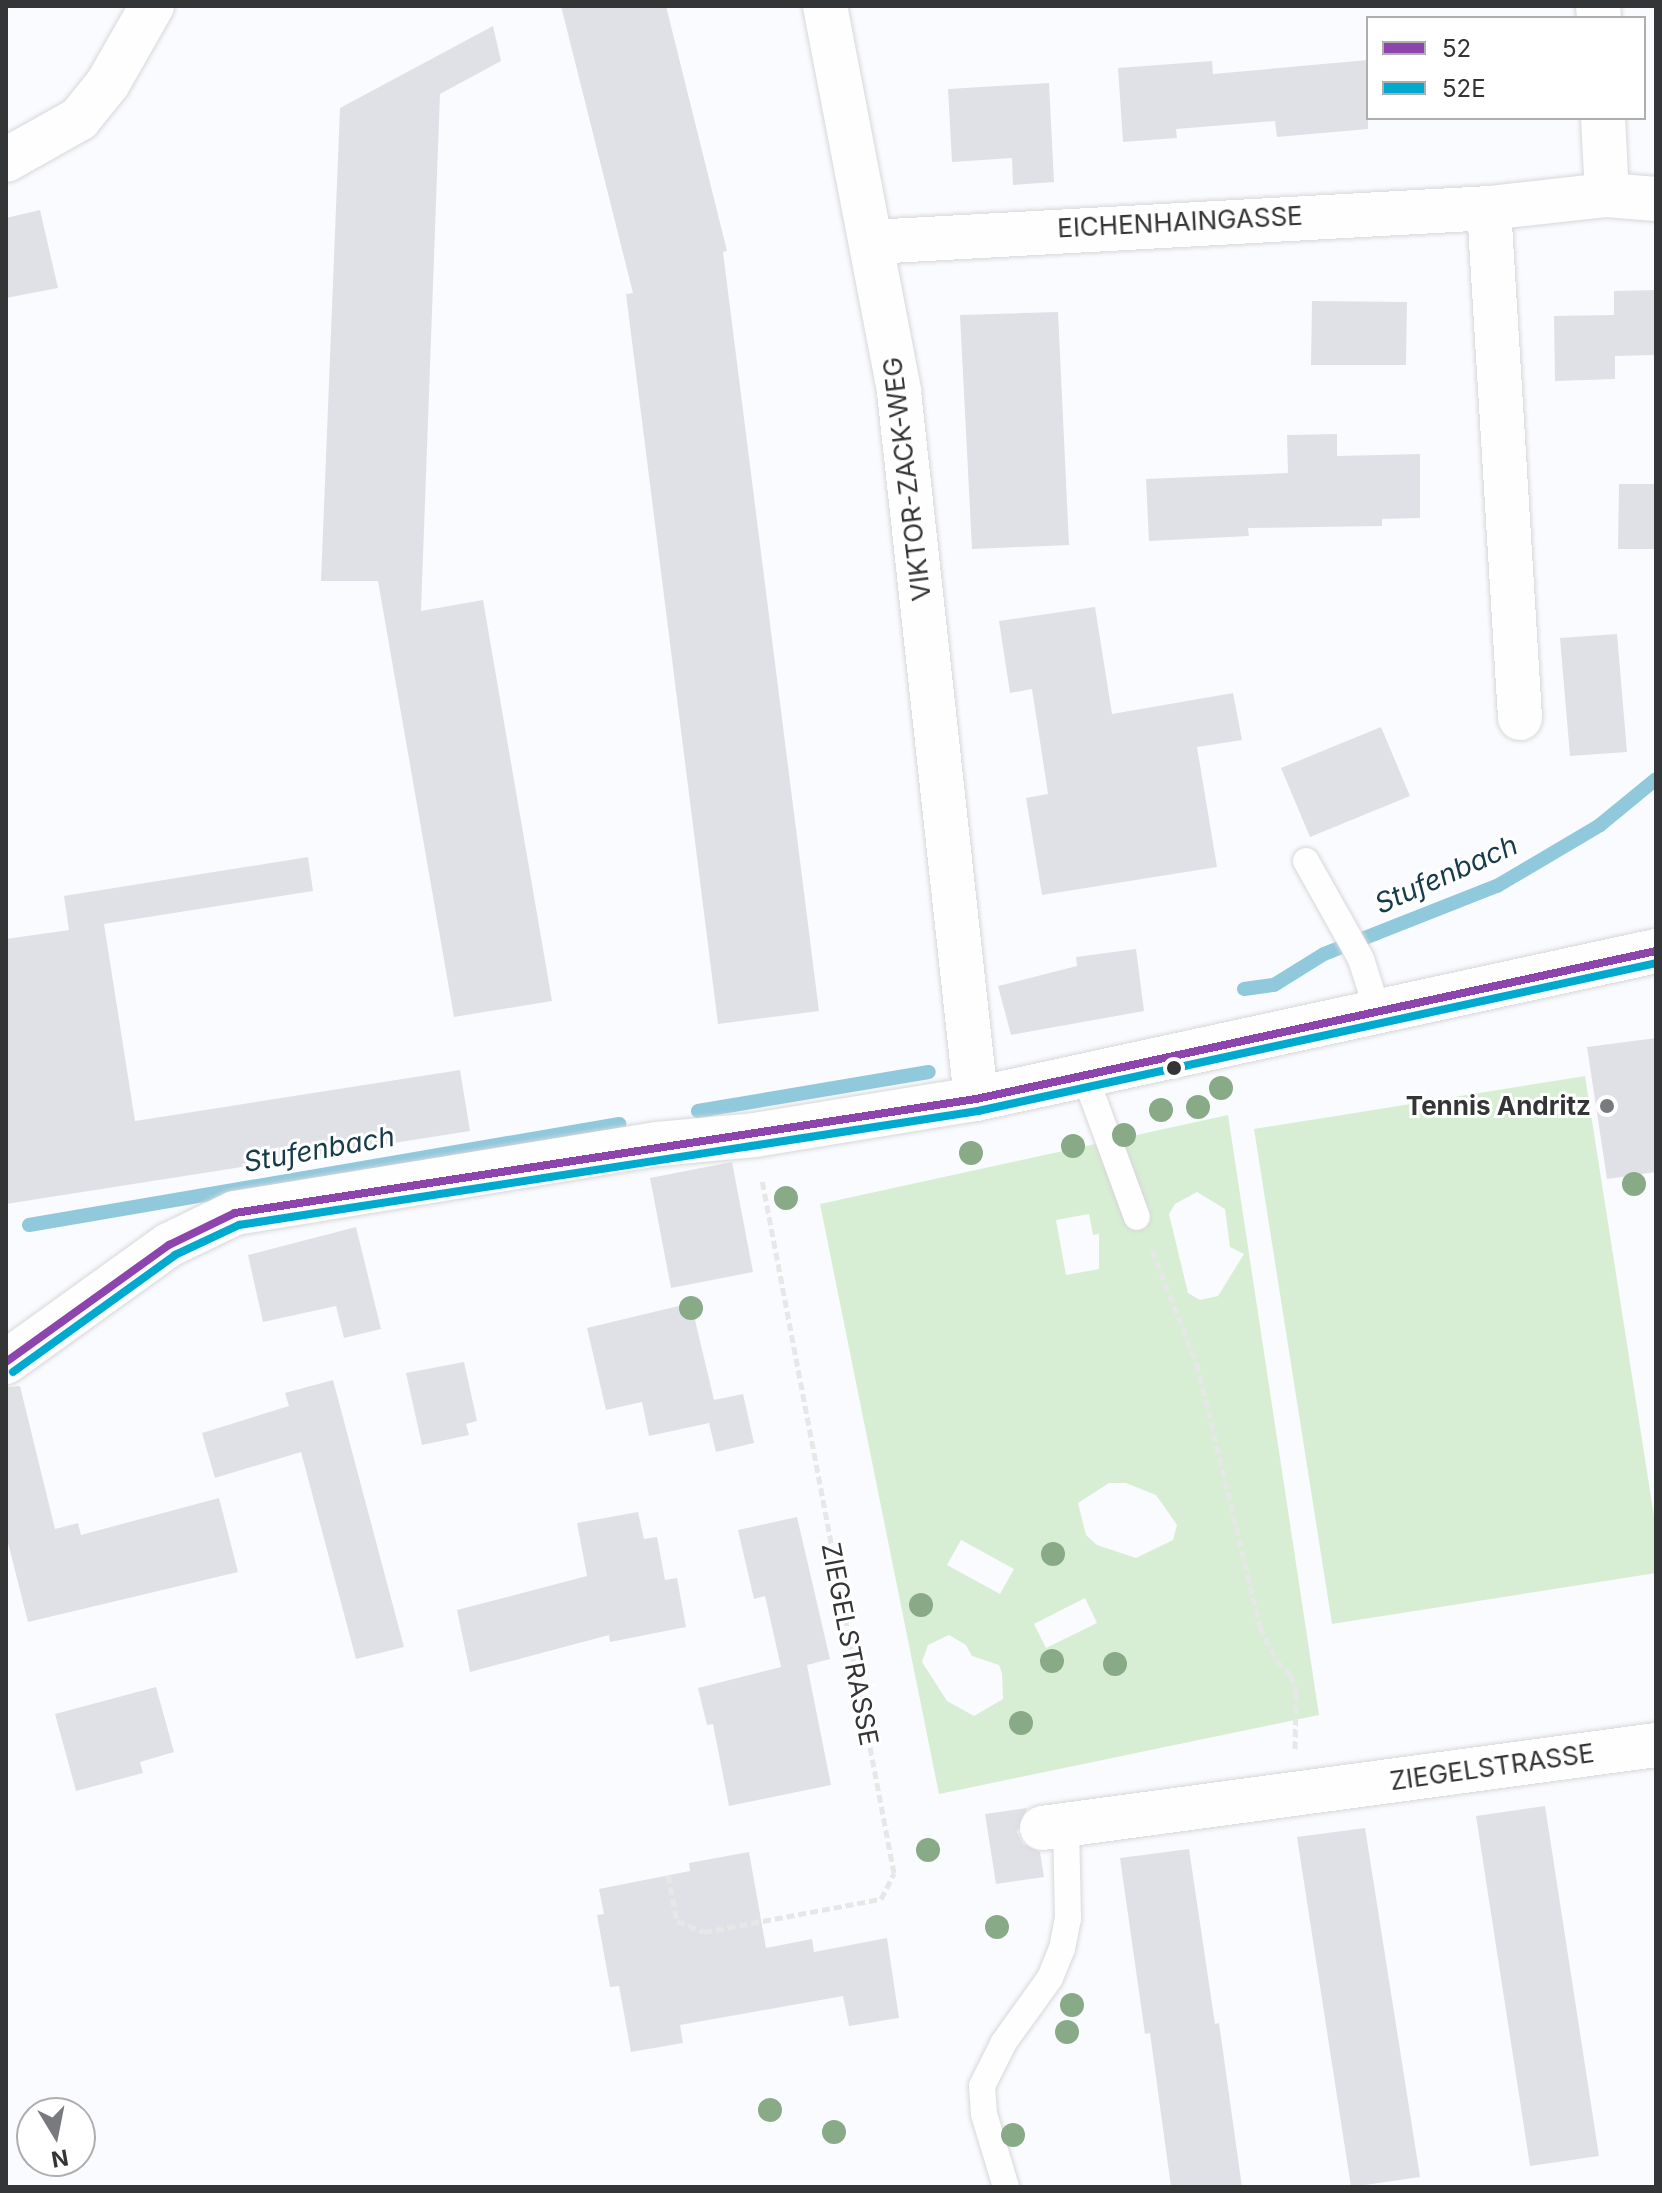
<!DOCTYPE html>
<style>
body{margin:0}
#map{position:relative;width:1662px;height:2193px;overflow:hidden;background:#fafbfe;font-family:Inter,sans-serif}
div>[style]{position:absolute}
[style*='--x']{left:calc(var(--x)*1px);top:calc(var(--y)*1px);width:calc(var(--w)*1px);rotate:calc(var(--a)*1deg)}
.green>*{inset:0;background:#d7eed5}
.stream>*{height:14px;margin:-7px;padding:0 7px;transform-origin:7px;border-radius:7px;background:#90c8dc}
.building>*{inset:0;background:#e0e1e7}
.path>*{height:5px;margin-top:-2.5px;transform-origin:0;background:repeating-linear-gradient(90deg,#e6e7e7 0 8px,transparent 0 12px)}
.roads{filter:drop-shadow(0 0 2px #d7d7da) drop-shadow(0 0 2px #d7d7da)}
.lane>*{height:26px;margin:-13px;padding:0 13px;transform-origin:13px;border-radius:13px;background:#fefeff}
.street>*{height:44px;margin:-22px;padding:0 22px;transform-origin:22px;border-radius:22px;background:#fefeff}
.bus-1>*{height:8px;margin:-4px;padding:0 4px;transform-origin:4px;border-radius:4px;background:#8e44ad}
.bus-2>*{height:8px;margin:-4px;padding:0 4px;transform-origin:4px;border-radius:4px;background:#00a9ce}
.trees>*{width:24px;height:24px;margin:-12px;border-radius:50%;background:#88aa86}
.dots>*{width:22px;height:22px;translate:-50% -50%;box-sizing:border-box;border:4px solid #fff;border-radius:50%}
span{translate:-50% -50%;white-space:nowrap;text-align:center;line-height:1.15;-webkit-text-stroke:6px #fff;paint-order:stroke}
.street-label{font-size:26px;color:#343537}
.poi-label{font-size:26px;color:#343537;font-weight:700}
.right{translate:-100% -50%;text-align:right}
.water-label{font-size:28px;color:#173c49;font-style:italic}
.frame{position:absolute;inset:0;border:8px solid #343537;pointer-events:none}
.legend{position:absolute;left:1366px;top:16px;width:280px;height:104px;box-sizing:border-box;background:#fff;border:2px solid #aeaeaf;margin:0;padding:10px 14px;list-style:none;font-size:24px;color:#343537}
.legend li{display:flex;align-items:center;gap:16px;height:40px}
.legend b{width:40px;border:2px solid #aeaeaf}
.north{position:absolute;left:16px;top:2097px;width:80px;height:80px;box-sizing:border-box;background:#fff;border:2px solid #aeaeaf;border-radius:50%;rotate:170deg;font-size:22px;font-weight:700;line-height:32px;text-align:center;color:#343537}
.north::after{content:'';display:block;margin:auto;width:28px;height:36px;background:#797a7d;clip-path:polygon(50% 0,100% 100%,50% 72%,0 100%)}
</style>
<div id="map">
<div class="green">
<div style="clip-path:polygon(1585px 1076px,1656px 1529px,1656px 1573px,1332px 1624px,1254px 1129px)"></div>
<div style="clip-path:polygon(evenodd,1228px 1115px,1319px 1715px,939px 1794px,820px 1204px,1228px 1115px,1197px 1192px,1225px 1209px,1230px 1247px,1244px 1254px,1218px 1296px,1200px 1300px,1188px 1293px,1169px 1214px,1175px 1204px,1197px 1192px,1228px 1115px,1089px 1214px,1093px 1235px,1099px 1234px,1099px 1269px,1066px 1275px,1056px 1220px,1089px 1214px,1228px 1115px,1109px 1483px,1126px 1483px,1156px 1495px,1177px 1525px,1173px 1540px,1136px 1558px,1097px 1545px,1086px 1535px,1078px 1503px,1109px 1483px,1228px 1115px,961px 1540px,1014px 1569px,1000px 1594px,947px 1565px,961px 1540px,1228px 1115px,1085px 1598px,1097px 1623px,1046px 1648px,1034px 1624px,1085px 1598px,1228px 1115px,949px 1635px,966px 1645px,972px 1656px,999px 1665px,1002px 1673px,1003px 1699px,974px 1716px,947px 1701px,922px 1662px,928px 1645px,949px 1635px)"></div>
</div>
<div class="stream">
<div style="--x:1244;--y:989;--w:30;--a:-8"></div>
<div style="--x:1274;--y:985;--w:59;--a:-31.8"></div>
<div style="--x:1324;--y:954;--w:186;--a:-21.5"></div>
<div style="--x:1497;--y:886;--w:120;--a:-30.6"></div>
<div style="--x:1600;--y:825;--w:72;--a:-39.4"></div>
<div style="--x:698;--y:1111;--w:234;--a:-9.6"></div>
<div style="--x:29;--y:1225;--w:599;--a:-9.71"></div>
</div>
<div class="building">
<div style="clip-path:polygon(561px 6px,666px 6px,727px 251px,723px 252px,819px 1011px,718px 1024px,626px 294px,633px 293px)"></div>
<div style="clip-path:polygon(493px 26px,501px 61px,440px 94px,421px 611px,483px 600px,552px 1001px,454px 1017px,378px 581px,321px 581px,340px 108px)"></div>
<div style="clip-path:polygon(1368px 60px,1368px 129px,1277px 137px,1275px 121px,1176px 129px,1177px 138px,1123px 142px,1118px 68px,1212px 61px,1213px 74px)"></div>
<div style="clip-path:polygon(1049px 83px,1054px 182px,1013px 185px,1012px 158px,952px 162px,948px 89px)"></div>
<div style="clip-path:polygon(40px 210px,58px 288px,6px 298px,6px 218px)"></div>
<div style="clip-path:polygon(1656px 290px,1656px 355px,1615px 356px,1615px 379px,1555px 381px,1554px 316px,1614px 315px,1614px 291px)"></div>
<div style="clip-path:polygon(1312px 301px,1407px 302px,1406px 365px,1311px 365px)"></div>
<div style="clip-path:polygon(1058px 312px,1069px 545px,972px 549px,960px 315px)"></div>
<div style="clip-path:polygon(1337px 434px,1337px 456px,1420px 454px,1420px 518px,1382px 519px,1382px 526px,1248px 528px,1249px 536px,1149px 541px,1146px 479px,1288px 473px,1287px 435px)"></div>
<div style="clip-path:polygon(1619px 484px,1656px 484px,1656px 549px,1618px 549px)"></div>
<div style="clip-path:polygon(1095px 607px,1112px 714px,1233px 693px,1242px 740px,1197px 747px,1217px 867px,1042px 895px,1026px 798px,1048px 794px,1032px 689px,1010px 693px,999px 621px)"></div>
<div style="clip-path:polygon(1617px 634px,1627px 752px,1570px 756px,1560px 638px)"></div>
<div style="clip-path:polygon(1381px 727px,1410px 796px,1310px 837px,1281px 768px)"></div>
<div style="clip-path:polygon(308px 857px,313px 891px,104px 924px,135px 1121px,460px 1070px,470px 1131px,6px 1204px,6px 939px,69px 930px,64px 896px)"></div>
<div style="clip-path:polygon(1136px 949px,1144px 1011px,1011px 1035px,998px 986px,1077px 966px,1076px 957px)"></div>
<div style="clip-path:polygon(1656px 1038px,1656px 1172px,1607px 1179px,1587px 1047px)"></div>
<div style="clip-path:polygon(732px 1162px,753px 1272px,671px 1288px,650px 1178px)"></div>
<div style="clip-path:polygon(356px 1227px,381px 1329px,344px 1338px,336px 1306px,263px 1322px,248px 1255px)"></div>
<div style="clip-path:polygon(691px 1303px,714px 1400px,743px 1394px,754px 1443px,716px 1452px,709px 1423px,649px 1436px,642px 1402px,606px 1410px,587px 1328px)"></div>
<div style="clip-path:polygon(464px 1362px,477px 1421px,466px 1424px,469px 1435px,422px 1445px,406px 1373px)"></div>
<div style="clip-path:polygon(333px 1380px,404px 1647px,356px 1659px,301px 1452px,215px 1478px,202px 1433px,289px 1406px,285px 1393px)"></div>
<div style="clip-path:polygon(20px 1386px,55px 1529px,78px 1523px,81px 1535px,219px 1498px,238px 1572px,28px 1622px,6px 1535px,6px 1387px)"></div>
<div style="clip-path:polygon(638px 1512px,644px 1539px,657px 1537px,665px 1580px,677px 1578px,686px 1627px,610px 1642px,609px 1635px,470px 1672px,457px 1610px,587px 1576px,577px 1523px)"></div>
<div style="clip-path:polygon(797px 1517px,830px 1659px,807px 1665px,831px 1785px,729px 1806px,713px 1724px,707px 1725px,698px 1688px,781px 1667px,765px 1596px,754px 1599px,738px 1530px)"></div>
<div style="clip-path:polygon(156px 1687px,174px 1752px,140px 1762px,143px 1773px,76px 1791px,55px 1714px)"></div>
<div style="clip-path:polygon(1545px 1806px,1599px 2156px,1530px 2166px,1476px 1816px)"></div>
<div style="clip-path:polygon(1027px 1808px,1017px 1832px,1023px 1844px,1040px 1852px,1044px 1877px,996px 1884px,985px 1814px)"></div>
<div style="clip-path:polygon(1365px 1828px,1420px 2177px,1351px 2187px,1297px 1837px)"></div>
<div style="clip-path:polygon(1189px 1849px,1215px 2024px,1219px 2023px,1242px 2187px,1171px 2187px,1150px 2033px,1145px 2034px,1120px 1858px)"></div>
<div style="clip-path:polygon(749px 1852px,766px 1948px,812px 1939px,814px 1952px,887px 1938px,899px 2018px,849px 2026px,843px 1996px,680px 2025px,683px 2043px,631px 2052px,619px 1986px,610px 1987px,597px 1915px,604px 1914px,599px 1889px,690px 1871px,689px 1863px)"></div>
</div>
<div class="path">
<div style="--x:1152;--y:1250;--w:123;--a:68.5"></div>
<div style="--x:1197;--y:1364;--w:270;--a:76.5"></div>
<div style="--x:1260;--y:1627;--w:38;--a:63"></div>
<div style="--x:1277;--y:1661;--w:20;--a:45"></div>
<div style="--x:1291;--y:1675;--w:19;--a:74"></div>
<div style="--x:1296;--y:1693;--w:56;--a:91"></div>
<div style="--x:668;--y:1875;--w:47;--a:78.9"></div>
<div style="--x:677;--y:1921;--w:29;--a:22"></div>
<div style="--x:704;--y:1932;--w:180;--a:-10.6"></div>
<div style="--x:881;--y:1899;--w:29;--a:-63"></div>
<div style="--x:894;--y:1873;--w:705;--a:-100.78"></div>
</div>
<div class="roads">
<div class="lane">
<div style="--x:1306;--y:861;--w:112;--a:60.7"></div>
<div style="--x:1361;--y:959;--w:52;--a:72.3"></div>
<div style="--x:1085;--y:1076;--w:150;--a:69.8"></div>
<div style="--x:1006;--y:2187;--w:76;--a:-106.8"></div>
<div style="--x:984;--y:2114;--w:28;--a:-94"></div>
<div style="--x:982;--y:2086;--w:49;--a:-63.4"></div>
<div style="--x:1004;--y:2042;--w:79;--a:-54.3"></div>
<div style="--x:1050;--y:1978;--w:31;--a:-68"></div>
<div style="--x:1062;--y:1949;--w:31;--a:-79"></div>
<div style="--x:1068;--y:1919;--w:94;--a:-91.2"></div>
</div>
<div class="street">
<div style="--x:825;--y:6;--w:393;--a:79.1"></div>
<div style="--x:899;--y:392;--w:711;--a:83.78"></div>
<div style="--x:1598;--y:6;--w:12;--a:85"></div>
<div style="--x:1603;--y:118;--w:77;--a:87"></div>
<div style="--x:6;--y:160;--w:84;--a:-29.3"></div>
<div style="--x:79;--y:119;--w:46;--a:-51.1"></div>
<div style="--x:108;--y:83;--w:89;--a:-60.3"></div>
<div style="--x:1489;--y:208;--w:511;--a:86.52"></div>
<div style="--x:872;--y:242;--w:618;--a:-3.15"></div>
<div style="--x:1489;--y:208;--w:119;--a:-6.3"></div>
<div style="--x:1607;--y:195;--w:49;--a:4.7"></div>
<div style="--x:6;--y:1362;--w:201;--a:-35.7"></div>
<div style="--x:169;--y:1245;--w:73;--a:-25.9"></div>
<div style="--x:235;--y:1213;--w:429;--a:-9.3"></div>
<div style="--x:658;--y:1144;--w:97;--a:-5.3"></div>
<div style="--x:755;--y:1135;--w:224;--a:-9.3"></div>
<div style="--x:976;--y:1099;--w:696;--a:-12.28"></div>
<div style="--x:1042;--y:1828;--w:620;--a:-7.7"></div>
</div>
</div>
<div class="bus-1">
<div style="--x:6;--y:1362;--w:201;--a:-35.7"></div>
<div style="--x:169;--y:1245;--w:73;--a:-25.9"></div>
<div style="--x:235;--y:1213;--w:750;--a:-8.75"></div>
<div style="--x:976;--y:1099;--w:696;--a:-12.28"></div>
</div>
<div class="bus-2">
<div style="--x:13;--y:1372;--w:200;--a:-35.8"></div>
<div style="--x:175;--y:1255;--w:71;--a:-25.1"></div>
<div style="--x:239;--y:1225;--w:748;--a:-8.77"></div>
<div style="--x:978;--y:1111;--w:694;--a:-12.31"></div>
</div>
<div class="trees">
<div style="left:1221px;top:1088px"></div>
<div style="left:1198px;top:1107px"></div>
<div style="left:1161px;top:1110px"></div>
<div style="left:1124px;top:1135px"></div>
<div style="left:1073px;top:1146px"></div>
<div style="left:971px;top:1153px"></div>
<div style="left:1634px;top:1184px"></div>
<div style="left:786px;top:1198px"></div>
<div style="left:691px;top:1308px"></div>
<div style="left:1053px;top:1554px"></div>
<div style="left:921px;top:1605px"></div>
<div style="left:1052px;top:1661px"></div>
<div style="left:1115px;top:1664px"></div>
<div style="left:1021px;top:1723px"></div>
<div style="left:928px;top:1850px"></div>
<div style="left:997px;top:1927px"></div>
<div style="left:1072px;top:2005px"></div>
<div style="left:1067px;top:2032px"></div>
<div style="left:770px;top:2110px"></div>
<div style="left:834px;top:2132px"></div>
<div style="left:1013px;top:2135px"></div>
</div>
<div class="dots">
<div style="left:1174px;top:1068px;background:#343537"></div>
<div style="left:1607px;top:1106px;background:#797a7d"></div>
</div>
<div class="street-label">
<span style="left:1180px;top:222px;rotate:-3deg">EICHENHAINGASSE</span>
<span style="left:907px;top:479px;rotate:-97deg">VIKTOR-ZACK-WEG</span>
<span style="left:850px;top:1644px;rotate:79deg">ZIEGELSTRASSE</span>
<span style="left:1492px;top:1767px;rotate:-8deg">ZIEGELSTRASSE</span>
</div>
<div class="poi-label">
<span class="right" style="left:1591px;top:1106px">Tennis Andritz</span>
</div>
<div class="water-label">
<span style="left:1446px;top:874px;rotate:-24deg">Stufenbach</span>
<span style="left:319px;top:1149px;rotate:-10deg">Stufenbach</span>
</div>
<div class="frame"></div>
<ul class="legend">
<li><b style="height:10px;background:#8e44ad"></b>52</li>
<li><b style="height:10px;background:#00a9ce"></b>52E</li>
</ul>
<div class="north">N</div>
</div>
